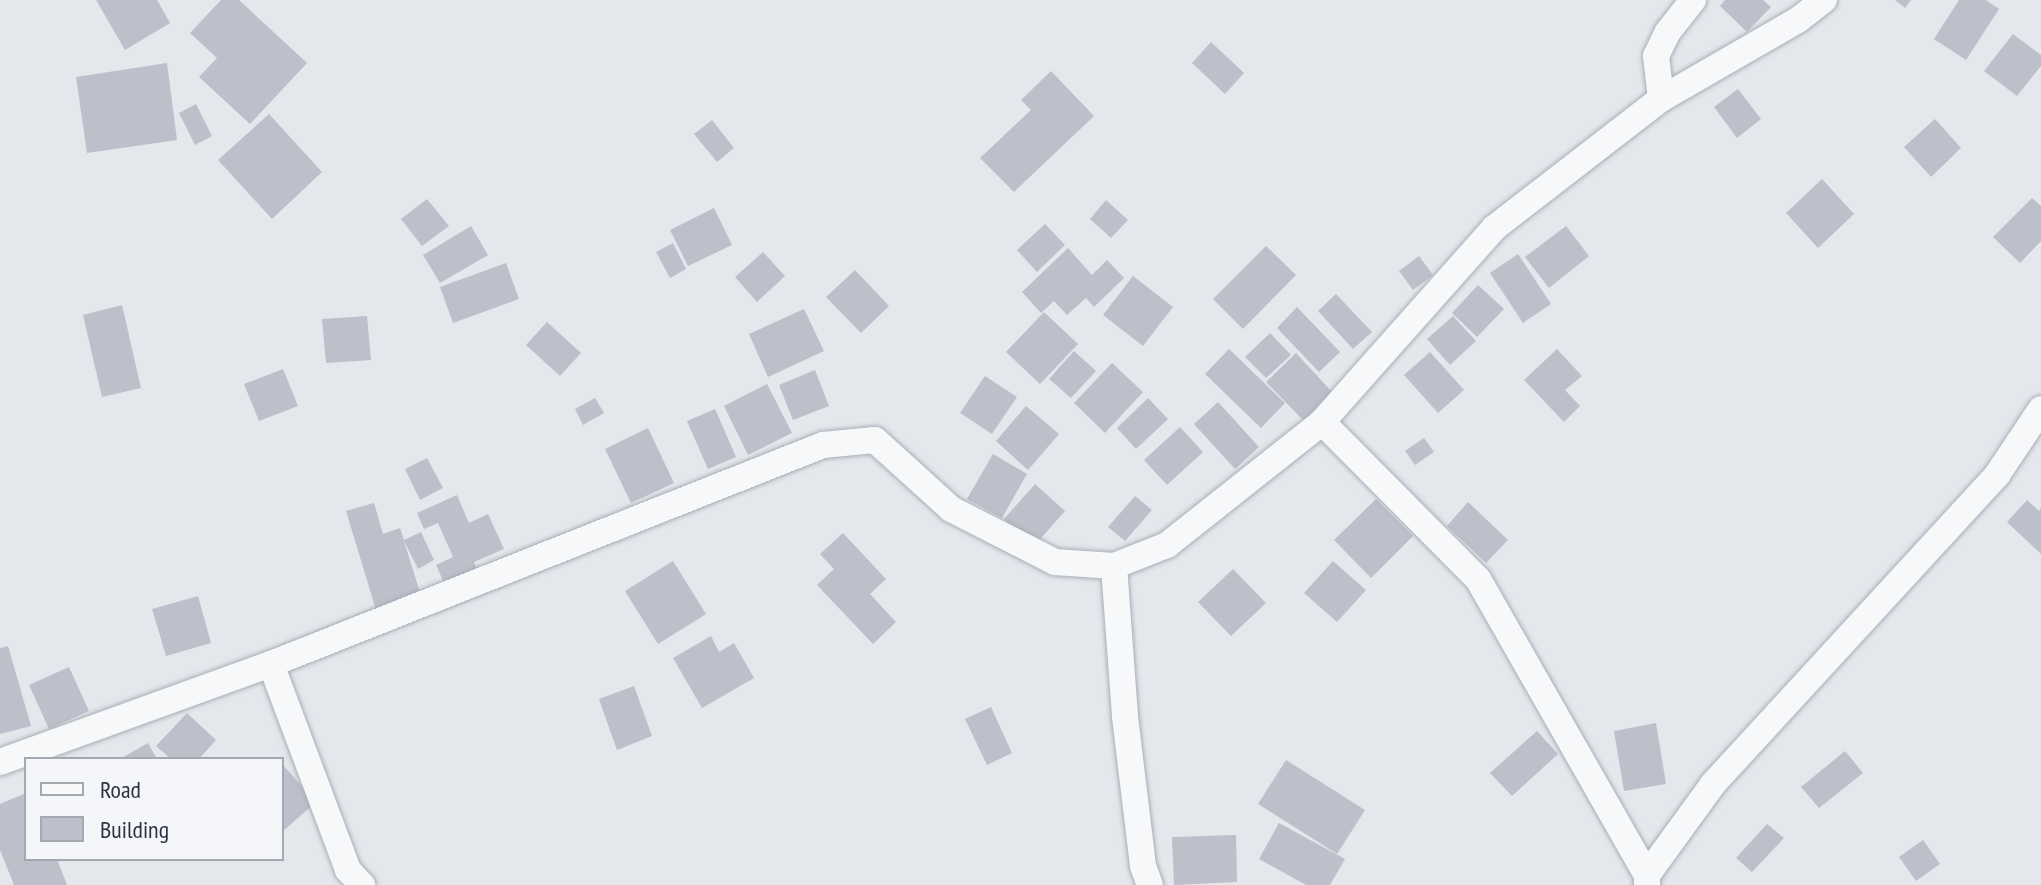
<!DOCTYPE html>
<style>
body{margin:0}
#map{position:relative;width:2041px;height:885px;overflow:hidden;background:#e4e7ec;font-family:"PT Sans Narrow",sans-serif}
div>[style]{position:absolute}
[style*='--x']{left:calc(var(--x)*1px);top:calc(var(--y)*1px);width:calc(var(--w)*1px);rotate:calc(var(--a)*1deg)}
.building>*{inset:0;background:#bbc0ca}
.roads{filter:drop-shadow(0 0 2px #a9aeb7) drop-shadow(0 0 2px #a9aeb7)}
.street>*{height:26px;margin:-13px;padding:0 13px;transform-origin:13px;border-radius:13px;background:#f7f8fa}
span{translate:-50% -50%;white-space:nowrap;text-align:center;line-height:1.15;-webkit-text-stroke:7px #f4f6f9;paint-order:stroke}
.legend{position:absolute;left:24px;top:757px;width:260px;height:104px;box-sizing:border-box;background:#f4f6f9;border:2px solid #a4a8b1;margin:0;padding:10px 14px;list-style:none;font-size:24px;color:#2b3445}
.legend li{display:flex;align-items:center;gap:16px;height:40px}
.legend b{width:40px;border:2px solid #a4a8b1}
</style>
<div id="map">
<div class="building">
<div style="clip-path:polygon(96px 0,157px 0,170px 23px,125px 50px)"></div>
<div style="clip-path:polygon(221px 0,239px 0,307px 63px,250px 124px,199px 77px,217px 58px,190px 33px)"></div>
<div style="clip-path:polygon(1725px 0,1763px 0,1771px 7px,1747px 32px,1720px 6px)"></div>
<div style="clip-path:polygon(1895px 0,1911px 0,1905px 8px)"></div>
<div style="clip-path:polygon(1959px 0,1986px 0,1999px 9px,1966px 60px,1934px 39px)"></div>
<div style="clip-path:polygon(2013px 34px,2041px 55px,2041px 66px,2017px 96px,1984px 71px)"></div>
<div style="clip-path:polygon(1211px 42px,1244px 73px,1225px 94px,1192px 63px)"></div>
<div style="clip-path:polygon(167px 63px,177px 140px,87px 153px,76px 77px)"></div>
<div style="clip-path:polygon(1051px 71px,1094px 116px,1014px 192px,980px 158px,1031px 110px,1021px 100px)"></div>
<div style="clip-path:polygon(1738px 89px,1761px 119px,1737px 138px,1714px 107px)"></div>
<div style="clip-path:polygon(196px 104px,212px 136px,195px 145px,179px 113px)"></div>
<div style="clip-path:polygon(269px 114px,322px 172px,272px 219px,218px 160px)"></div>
<div style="clip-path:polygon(1935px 119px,1961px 148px,1931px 177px,1904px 147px)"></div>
<div style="clip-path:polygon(712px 120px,734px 148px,717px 162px,694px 134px)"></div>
<div style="clip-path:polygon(1822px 179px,1854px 214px,1818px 248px,1786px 213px)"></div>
<div style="clip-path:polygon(2032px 198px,2041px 206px,2041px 241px,2020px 263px,1993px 237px)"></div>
<div style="clip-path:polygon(427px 199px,449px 226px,422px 246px,401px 219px)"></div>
<div style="clip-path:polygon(1106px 200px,1128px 220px,1111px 238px,1090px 219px)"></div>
<div style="clip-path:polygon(714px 208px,732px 245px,688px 266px,670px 230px)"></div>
<div style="clip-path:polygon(1045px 224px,1065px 245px,1037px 272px,1017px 250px)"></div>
<div style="clip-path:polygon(471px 226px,488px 255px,440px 283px,423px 255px)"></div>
<div style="clip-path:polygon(1566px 226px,1589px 256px,1549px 288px,1525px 257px)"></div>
<div style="clip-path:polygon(673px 243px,686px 269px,670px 278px,656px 252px)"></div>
<div style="clip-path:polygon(1266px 246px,1296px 275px,1243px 329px,1213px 299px)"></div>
<div style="clip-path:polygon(1068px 248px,1092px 275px,1107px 260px,1124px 278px,1094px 307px,1086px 298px,1067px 315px,1054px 301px,1041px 313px,1022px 292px)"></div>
<div style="clip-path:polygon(763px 252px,785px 276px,757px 302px,735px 277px)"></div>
<div style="clip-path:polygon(1518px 254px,1551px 304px,1523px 323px,1490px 273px)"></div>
<div style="clip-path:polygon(1419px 256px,1433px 275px,1413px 290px,1399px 271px)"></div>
<div style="clip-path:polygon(506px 263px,519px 299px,453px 323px,440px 287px)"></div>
<div style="clip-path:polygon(855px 270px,889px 306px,861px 333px,826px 297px)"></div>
<div style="clip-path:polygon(1133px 276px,1173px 307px,1143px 346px,1103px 315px)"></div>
<div style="clip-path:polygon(1478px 285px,1504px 309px,1477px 337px,1452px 313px)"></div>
<div style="clip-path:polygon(1336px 294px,1372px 332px,1353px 349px,1318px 311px)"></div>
<div style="clip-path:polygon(122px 305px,141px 388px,102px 397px,83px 315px)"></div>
<div style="clip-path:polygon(1297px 307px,1340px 352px,1319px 372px,1277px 328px)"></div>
<div style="clip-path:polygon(804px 309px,824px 351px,768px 377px,749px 334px)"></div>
<div style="clip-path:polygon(1044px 312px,1078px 344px,1040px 384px,1006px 352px)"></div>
<div style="clip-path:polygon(367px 316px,371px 360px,326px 363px,322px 319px)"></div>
<div style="clip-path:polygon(1453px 316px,1476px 341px,1450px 365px,1427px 339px)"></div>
<div style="clip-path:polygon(547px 322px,581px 353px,560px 376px,526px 345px)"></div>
<div style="clip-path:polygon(1270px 333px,1291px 355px,1266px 378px,1245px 357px)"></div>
<div style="clip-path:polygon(1229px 349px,1285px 403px,1261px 428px,1205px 374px)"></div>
<div style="clip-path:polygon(1557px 349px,1582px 376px,1565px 390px,1580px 406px,1564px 422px,1524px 380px)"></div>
<div style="clip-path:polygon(1074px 351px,1096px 371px,1071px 398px,1049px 379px)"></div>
<div style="clip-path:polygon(1430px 352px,1464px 390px,1438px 413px,1404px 375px)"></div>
<div style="clip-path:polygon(1296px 353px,1333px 393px,1304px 421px,1266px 382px)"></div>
<div style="clip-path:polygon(1112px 363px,1143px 392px,1105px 433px,1074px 403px)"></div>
<div style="clip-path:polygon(283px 369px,298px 406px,259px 421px,244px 384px)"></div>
<div style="clip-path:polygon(815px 370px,829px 406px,793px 420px,779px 385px)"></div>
<div style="clip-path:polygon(985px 376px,1017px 397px,992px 434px,960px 413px)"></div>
<div style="clip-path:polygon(767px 384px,792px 433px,748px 455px,724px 406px)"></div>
<div style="clip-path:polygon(595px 398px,604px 413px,583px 425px,575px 409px)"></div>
<div style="clip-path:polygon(1148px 398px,1168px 419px,1136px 449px,1117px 428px)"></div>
<div style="clip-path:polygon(1218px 402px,1259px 447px,1235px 469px,1194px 424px)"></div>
<div style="clip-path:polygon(1026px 406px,1059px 434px,1028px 470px,996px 441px)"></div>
<div style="clip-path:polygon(715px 409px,736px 457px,708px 469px,687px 421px)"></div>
<div style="clip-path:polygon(1180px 427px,1203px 452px,1167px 485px,1144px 460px)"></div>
<div style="clip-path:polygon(648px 428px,674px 483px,631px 503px,605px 449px)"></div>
<div style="clip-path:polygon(1424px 438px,1434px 452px,1415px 465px,1405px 451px)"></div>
<div style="clip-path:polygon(993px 454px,1027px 474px,1002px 518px,967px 499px)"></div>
<div style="clip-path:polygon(427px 458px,443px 488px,420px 500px,405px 469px)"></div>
<div style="clip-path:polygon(1035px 484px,1065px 511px,1034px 546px,1004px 519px)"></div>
<div style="clip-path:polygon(457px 495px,469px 523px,488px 514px,504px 549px,474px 562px,478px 572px,446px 587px,436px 565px,453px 557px,438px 523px,424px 529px,417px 513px)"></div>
<div style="clip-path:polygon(1135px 496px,1152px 510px,1125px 541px,1108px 527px)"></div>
<div style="clip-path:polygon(1376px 499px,1413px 536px,1371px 578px,1334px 540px)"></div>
<div style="clip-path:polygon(2027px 500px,2039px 511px,2041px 508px,2041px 554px,2007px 522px)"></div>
<div style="clip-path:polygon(1468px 502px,1508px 540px,1486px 563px,1447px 526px)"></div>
<div style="clip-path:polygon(374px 503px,383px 534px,400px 528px,404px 540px,421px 532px,434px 560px,418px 569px,404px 541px,421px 596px,376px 610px,346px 511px)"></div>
<div style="clip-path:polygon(843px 533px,886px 579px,870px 594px,896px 622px,873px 644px,817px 585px,834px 569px,820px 554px)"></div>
<div style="clip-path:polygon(673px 561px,706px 614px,658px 644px,625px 591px)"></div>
<div style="clip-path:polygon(1333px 561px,1366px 590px,1337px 622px,1304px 593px)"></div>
<div style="clip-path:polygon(1233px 569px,1266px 603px,1231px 636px,1198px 602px)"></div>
<div style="clip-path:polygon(198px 596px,211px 643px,166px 656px,152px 609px)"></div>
<div style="clip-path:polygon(711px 636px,719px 652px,734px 643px,754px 678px,702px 708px,673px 658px)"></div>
<div style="clip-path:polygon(8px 646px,31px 726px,0 734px,0 648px)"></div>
<div style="clip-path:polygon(69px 667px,89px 711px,49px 729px,29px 685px)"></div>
<div style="clip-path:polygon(634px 686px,652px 736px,617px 750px,599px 699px)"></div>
<div style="clip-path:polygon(991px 707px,1012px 753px,987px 765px,965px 719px)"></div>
<div style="clip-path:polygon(187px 713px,216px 740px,199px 759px,171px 759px,156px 746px)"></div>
<div style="clip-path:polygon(1656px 723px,1666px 784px,1624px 791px,1614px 731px)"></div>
<div style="clip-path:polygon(1537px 731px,1558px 754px,1512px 796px,1490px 773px)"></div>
<div style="clip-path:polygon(148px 743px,157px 759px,120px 759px)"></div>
<div style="clip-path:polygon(1845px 751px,1863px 773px,1819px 808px,1801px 787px)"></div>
<div style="clip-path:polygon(1286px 760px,1365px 810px,1337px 854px,1258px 804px)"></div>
<div style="clip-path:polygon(282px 764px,316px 802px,282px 832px)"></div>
<div style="clip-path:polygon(26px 793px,26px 859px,57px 859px,67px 885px,14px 885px,0 850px,0 804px)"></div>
<div style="clip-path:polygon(1279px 823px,1345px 859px,1330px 885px,1306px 885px,1259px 859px)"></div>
<div style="clip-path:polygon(1767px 824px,1784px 838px,1752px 872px,1736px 858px)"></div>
<div style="clip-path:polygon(1236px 835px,1237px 882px,1174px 885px,1172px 837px)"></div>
<div style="clip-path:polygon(1923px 840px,1940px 864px,1916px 881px,1899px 857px)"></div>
</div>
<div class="roads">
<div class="street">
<div style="--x:1661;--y:99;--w:43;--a:-96.6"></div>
<div style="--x:1656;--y:56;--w:25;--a:-64"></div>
<div style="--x:1667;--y:33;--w:42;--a:-51.8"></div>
<div style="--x:1322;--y:422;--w:221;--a:45.2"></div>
<div style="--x:1478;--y:579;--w:341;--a:60.3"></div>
<div style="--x:1647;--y:875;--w:10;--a:90"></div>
<div style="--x:1114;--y:566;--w:151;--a:85.8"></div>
<div style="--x:1125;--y:717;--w:150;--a:83.1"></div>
<div style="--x:1143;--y:866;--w:20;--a:70"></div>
<div style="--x:271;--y:664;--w:220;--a:69.5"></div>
<div style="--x:348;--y:870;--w:21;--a:47"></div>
<div style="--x:0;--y:762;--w:288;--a:-19.9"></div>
<div style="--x:271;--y:664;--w:594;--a:-21.64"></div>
<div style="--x:823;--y:445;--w:52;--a:-5.5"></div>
<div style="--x:875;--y:440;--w:103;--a:42.2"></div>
<div style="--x:951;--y:509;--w:117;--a:27"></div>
<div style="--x:1055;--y:562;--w:59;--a:3.9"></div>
<div style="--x:1114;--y:566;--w:57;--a:-21.6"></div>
<div style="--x:1167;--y:545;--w:198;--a:-38.4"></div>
<div style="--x:1322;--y:422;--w:259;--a:-48.4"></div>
<div style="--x:1494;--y:228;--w:211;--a:-37.7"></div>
<div style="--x:1661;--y:99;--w:158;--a:-30"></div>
<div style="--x:1798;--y:20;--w:33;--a:-38"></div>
<div style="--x:1647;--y:875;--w:112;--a:-54"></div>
<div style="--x:1713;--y:784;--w:420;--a:-47.4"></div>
<div style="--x:1997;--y:475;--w:79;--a:-56.3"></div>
</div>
</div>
<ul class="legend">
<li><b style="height:10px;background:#f7f8fa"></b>Road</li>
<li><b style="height:22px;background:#bbc0ca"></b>Building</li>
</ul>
</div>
